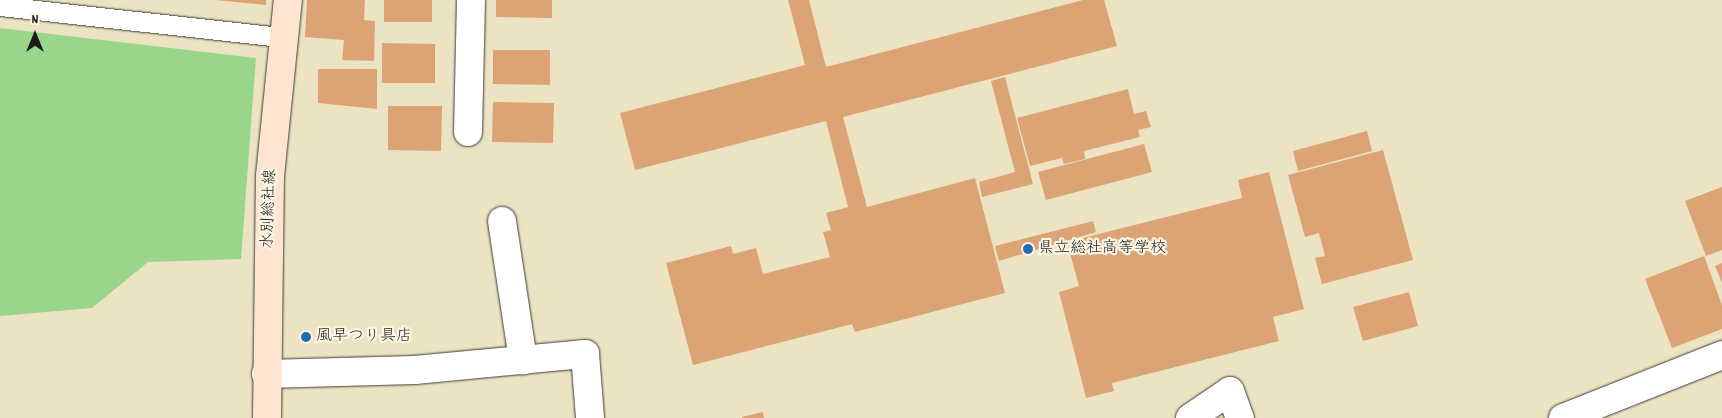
<!DOCTYPE html>
<meta charset="utf-8">
<style>
body{margin:0}
#map{position:relative;width:1722px;height:418px;overflow:hidden;background:#ece3c3;font-family:Dekko,"Klee One",sans-serif}
div>[style]{position:absolute}
[style*='--x']{left:calc(var(--x)*1px);top:calc(var(--y)*1px);width:calc(var(--w)*1px);rotate:calc(var(--a)*1deg)}
.green>*{inset:0;background:#99d68b}
.building>*{inset:0;background:#dca375}
.roads{filter:drop-shadow(0 0 1px #3b3a35) drop-shadow(0 0 1px #3b3a35)}
.lane>*{height:19px;margin:-9.5px;padding:0 9.5px;transform-origin:9.5px;border-radius:9.5px;background:#fff}
.street>*{height:28px;margin:-14px;padding:0 14px;transform-origin:14px;border-radius:14px;background:#fff}
.secondary>*{height:28px;margin:-14px;padding:0 14px;transform-origin:14px;border-radius:14px;background:#fde4d1}
.dots>*{width:14px;height:14px;translate:-50% -50%;box-sizing:border-box;border:2px solid #fcf5e5;border-radius:50%}
span{translate:-50% -50%;white-space:nowrap;text-align:center;line-height:1.15;-webkit-text-stroke:4.5px #fcf5e5;paint-order:stroke}
.street-label{font-size:16px;color:#1c1c1c}
.poi-label{font-size:16px;color:#1c1c1c}
.left{translate:0 -50%;text-align:left}
.north{position:absolute;left:10px;top:10px;width:50px;height:50px;-webkit-text-stroke:4px #fcf5e5;paint-order:stroke;rotate:0deg;font-size:14px;font-weight:700;line-height:20px;text-align:center;color:#1c1c1c}
.north::after{content:'';display:block;margin:auto;width:18px;height:22px;background:#1c1c1c;clip-path:polygon(50% 0,100% 100%,50% 72%,0 100%)}
</style>
<div id="map">
<div class="green">
<div style="clip-path:polygon(0 28px,256px 58px,241px 259px,148px 262px,92px 308px,0 316px)"></div>
</div>
<div class="building">
<div style="clip-path:polygon(215px 0,266px 0,266px 5px)"></div>
<div style="clip-path:polygon(307px 0,365px 0,364px 20px,375px 21px,374px 61px,342px 60px,344px 40px,305px 37px)"></div>
<div style="clip-path:polygon(384px 0,432px 0,432px 22px,384px 22px)"></div>
<div style="clip-path:polygon(496px 0,552px 0,552px 18px,496px 17px)"></div>
<div style="clip-path:polygon(788px 0,809px 0,826px 67px,1083px 0,1104px 0,1117px 46px,843px 117px,867px 207px,975px 178px,1005px 293px,855px 332px,852px 324px,693px 365px,666px 263px,731px 246px,733px 254px,756px 248px,763px 274px,830px 257px,823px 232px,831px 230px,826px 213px,848px 207px,826px 121px,635px 170px,620px 113px,805px 65px)"></div>
<div style="clip-path:polygon(382px 43px,435px 44px,435px 83px,382px 83px)"></div>
<div style="clip-path:polygon(493px 50px,550px 50px,550px 85px,493px 84px)"></div>
<div style="clip-path:polygon(318px 69px,377px 69px,377px 109px,318px 103px)"></div>
<div style="clip-path:polygon(1005px 77px,1033px 184px,982px 197px,979px 182px,1015px 172px,991px 81px)"></div>
<div style="clip-path:polygon(1128px 89px,1134px 114px,1146px 111px,1151px 127px,1138px 130px,1140px 137px,1084px 151px,1085px 159px,1064px 164px,1062px 158px,1030px 166px,1017px 118px)"></div>
<div style="clip-path:polygon(493px 102px,554px 103px,553px 143px,492px 142px)"></div>
<div style="clip-path:polygon(388px 106px,442px 106px,441px 151px,388px 150px)"></div>
<div style="clip-path:polygon(1367px 131px,1372px 151px,1298px 171px,1293px 151px)"></div>
<div style="clip-path:polygon(1144px 144px,1152px 172px,1046px 200px,1038px 172px)"></div>
<div style="clip-path:polygon(1383px 150px,1413px 260px,1322px 284px,1315px 258px,1325px 256px,1319px 233px,1305px 237px,1288px 175px)"></div>
<div style="clip-path:polygon(1269px 172px,1304px 309px,1273px 317px,1279px 341px,1112px 383px,1114px 391px,1086px 398px,1059px 292px,1079px 286px,1067px 242px,1242px 198px,1238px 180px)"></div>
<div style="clip-path:polygon(1722px 187px,1722px 250px,1706px 256px,1685px 201px)"></div>
<div style="clip-path:polygon(1093px 221px,1096px 232px,999px 261px,995px 246px)"></div>
<div style="clip-path:polygon(1704px 256px,1722px 305px,1722px 329px,1672px 348px,1645px 279px)"></div>
<div style="clip-path:polygon(1722px 263px,1722px 283px,1715px 266px)"></div>
<div style="clip-path:polygon(1409px 292px,1418px 326px,1363px 341px,1353px 307px)"></div>
<div style="clip-path:polygon(763px 412px,764px 418px,742px 418px,742px 417px)"></div>
</div>
<div class="roads">
<div class="lane">
<div style="--x:0;--y:6;--w:285;--a:6.3"></div>
</div>
<div class="street">
<div style="--x:468;--y:132;--w:132;--a:-88.7"></div>
<div style="--x:502;--y:221;--w:141;--a:81.4"></div>
<div style="--x:266;--y:374;--w:149;--a:-1.5"></div>
<div style="--x:415;--y:370;--w:171;--a:-5.4"></div>
<div style="--x:585;--y:354;--w:64;--a:85.5"></div>
<div style="--x:1190;--y:418;--w:48;--a:-34"></div>
<div style="--x:1230;--y:391;--w:29;--a:70"></div>
<div style="--x:1563;--y:418;--w:171;--a:-21.6"></div>
</div>
<div class="secondary">
<div style="--x:267;--y:418;--w:242;--a:-89.3"></div>
<div style="--x:270;--y:176;--w:177;--a:-84.2"></div>
</div>
</div>
<div class="dots">
<div style="left:1028px;top:249px;background:#1f6fb2"></div>
<div style="left:306px;top:337px;background:#1f6fb2"></div>
</div>
<div class="street-label">
<span style="left:270px;top:209px;rotate:-88deg">水別総社線</span>
</div>
<div class="poi-label">
<span class="left" style="left:1038px;top:249px">県立総社高等学校</span>
<span class="left" style="left:316px;top:337px">風早つり具店</span>
</div>
<div class="north">N</div>
</div>
